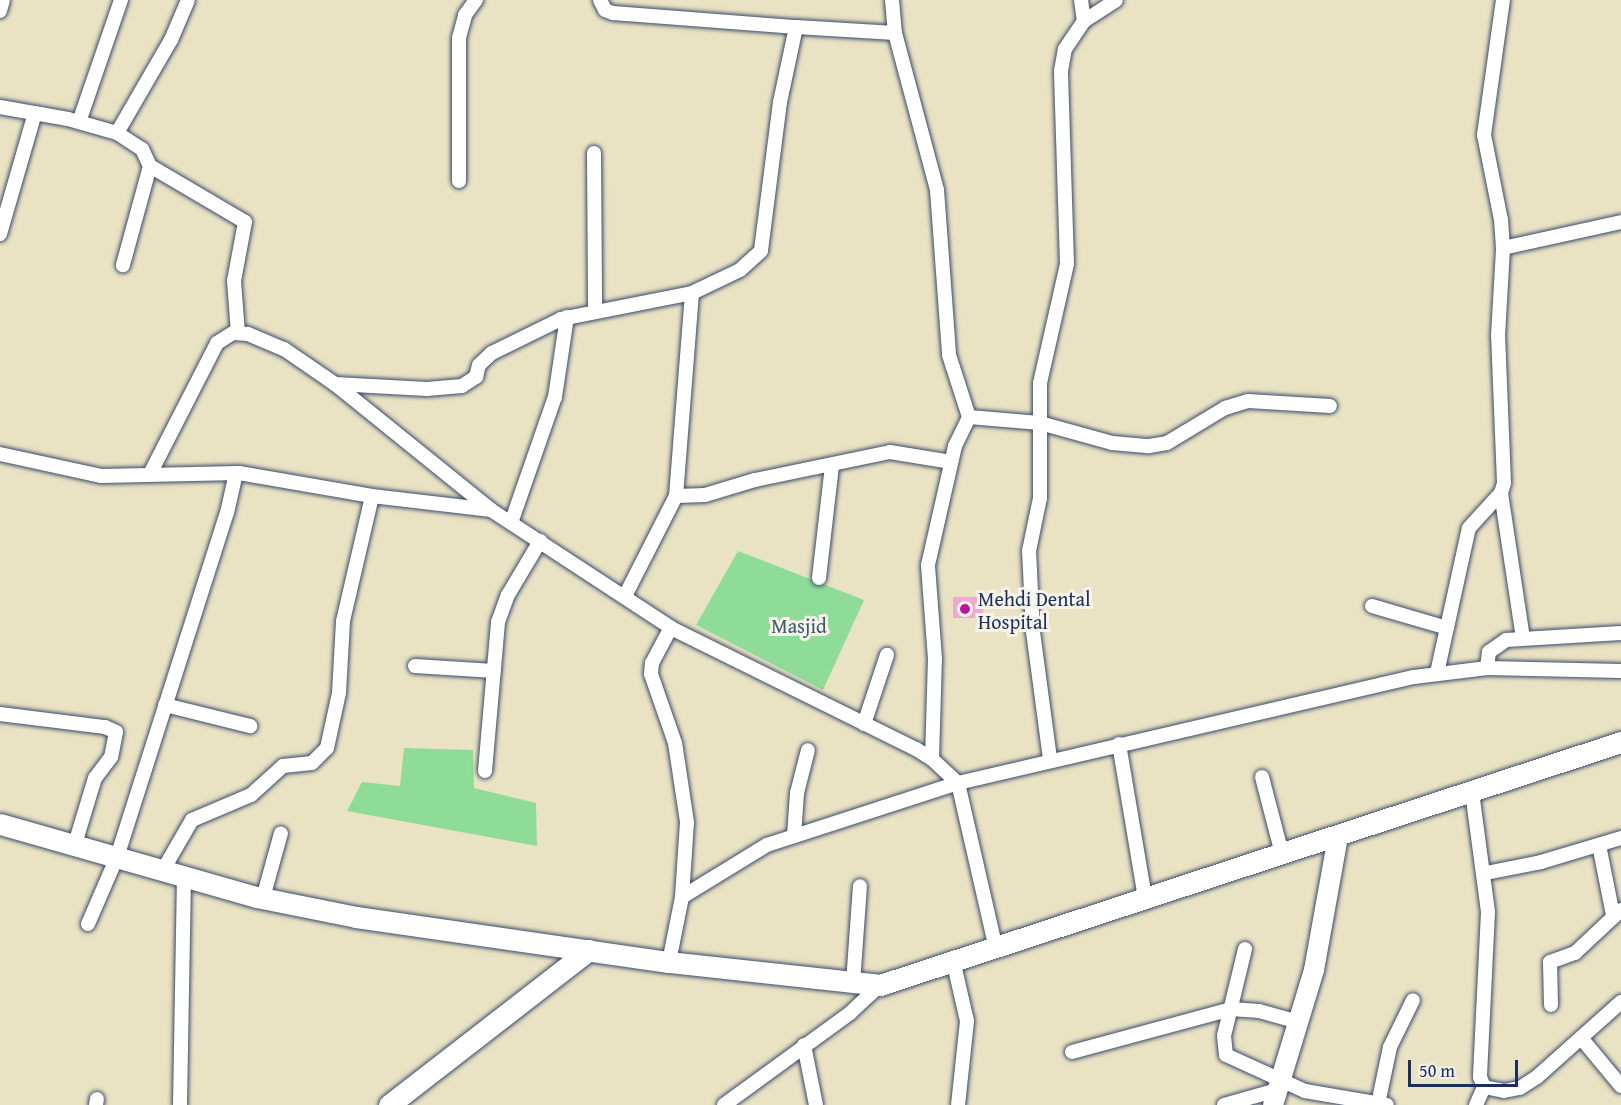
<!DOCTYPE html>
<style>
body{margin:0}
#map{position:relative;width:1621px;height:1105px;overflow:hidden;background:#eae3c3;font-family:"Gentium Book Plus",serif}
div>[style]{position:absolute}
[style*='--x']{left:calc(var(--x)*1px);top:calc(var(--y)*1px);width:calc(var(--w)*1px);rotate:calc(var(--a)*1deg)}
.green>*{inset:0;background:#8fdb98}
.building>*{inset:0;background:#eea9d3}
.roads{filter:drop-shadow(0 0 2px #3a4a6d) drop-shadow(0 0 2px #3a4a6d)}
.street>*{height:14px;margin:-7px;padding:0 7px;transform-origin:7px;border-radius:7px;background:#fff}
.secondary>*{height:20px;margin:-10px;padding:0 10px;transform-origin:10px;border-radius:10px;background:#fff}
.primary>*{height:21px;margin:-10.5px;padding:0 10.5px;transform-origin:10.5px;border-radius:10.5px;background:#fff}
.dots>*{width:16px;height:16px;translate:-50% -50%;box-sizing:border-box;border:3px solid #f7f3e8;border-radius:50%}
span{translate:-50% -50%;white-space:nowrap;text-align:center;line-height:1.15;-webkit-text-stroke:6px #f7f3e8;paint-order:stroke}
.poi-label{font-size:20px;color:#1b2f5e}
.left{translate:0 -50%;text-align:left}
.park-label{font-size:20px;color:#385a6c}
.scale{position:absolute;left:1408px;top:1060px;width:110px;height:27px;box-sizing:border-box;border:3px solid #1b2f5e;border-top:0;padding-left:8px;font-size:18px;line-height:21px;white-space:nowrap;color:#1b2f5e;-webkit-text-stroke:4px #f7f3e8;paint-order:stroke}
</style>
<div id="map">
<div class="green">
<div style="clip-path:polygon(738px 551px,864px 600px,823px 690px,696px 625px)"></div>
<div style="clip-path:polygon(404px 748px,473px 750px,474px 788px,536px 803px,537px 846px,347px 811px,362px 782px,400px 786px)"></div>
</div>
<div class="building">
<div style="clip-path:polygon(953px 597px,983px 597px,983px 618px,953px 618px)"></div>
</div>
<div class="roads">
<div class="street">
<div style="--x:600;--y:0;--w:11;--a:63"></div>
<div style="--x:605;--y:10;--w:9;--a:21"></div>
<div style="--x:613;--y:13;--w:184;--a:4.4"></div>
<div style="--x:892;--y:0;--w:33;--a:85"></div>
<div style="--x:895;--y:33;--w:163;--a:75"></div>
<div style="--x:937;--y:190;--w:165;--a:85.8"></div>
<div style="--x:949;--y:355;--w:65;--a:72.1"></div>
<div style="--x:1081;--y:0;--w:21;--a:82"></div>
<div style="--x:0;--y:11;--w:11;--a:-75"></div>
<div style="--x:895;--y:33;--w:99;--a:-176.5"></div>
<div style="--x:796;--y:27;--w:77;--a:102"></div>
<div style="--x:780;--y:102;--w:150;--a:97.3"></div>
<div style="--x:761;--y:251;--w:28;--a:138"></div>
<div style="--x:740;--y:270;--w:53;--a:154.4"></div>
<div style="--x:692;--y:293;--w:204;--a:94.5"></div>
<div style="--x:676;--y:496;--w:29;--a:-2"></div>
<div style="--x:705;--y:495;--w:52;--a:-16.7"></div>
<div style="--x:755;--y:480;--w:138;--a:-11.7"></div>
<div style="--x:890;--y:452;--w:62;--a:9.3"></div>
<div style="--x:0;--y:107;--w:69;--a:10"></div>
<div style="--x:68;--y:119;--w:51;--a:15.9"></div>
<div style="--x:117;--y:133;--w:30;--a:33"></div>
<div style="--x:142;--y:149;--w:19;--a:65"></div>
<div style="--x:150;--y:166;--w:103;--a:105.3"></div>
<div style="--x:79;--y:122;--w:129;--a:-71"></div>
<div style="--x:117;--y:133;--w:108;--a:-59.9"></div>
<div style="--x:171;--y:40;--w:43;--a:-67"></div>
<div style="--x:594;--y:153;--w:159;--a:89.6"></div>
<div style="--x:150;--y:166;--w:110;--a:30.5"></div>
<div style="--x:245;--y:222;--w:60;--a:100.6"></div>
<div style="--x:234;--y:281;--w:52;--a:85.6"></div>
<div style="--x:459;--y:181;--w:143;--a:-90"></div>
<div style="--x:459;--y:38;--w:24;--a:-75"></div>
<div style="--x:465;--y:15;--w:19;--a:-54"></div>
<div style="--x:0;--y:234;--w:126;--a:-73.9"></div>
<div style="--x:1503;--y:248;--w:28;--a:-94"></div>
<div style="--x:1501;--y:220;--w:87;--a:-101.3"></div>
<div style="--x:1484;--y:135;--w:136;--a:-82"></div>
<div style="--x:335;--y:384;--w:92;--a:3.1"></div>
<div style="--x:427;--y:389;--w:35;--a:-5"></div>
<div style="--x:462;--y:386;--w:17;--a:-33"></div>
<div style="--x:476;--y:377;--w:12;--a:-76"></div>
<div style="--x:479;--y:365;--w:18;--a:-43"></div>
<div style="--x:492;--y:353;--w:77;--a:-26.2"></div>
<div style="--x:561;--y:319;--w:134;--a:-11.2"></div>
<div style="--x:0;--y:454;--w:103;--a:12.3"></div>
<div style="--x:101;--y:476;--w:138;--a:-1.2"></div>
<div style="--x:239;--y:473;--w:135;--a:9.8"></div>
<div style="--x:372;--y:496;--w:120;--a:6.7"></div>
<div style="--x:491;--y:510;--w:215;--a:33.2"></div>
<div style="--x:671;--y:628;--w:273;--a:26.3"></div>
<div style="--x:916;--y:749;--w:19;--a:32"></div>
<div style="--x:932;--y:759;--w:35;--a:43"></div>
<div style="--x:958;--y:783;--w:468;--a:-13.1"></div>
<div style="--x:1414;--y:677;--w:74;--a:-7"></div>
<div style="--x:1487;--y:668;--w:134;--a:1.3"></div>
<div style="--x:150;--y:474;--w:147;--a:-62.9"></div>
<div style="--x:217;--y:343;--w:19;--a:-32"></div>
<div style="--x:233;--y:333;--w:15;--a:4"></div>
<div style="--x:248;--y:334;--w:39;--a:23"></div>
<div style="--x:284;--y:349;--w:62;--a:34.5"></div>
<div style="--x:335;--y:384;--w:201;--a:38.9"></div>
<div style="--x:1501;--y:493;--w:147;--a:81.4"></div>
<div style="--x:511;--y:523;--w:133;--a:-70.8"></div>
<div style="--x:555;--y:397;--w:81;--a:-81.5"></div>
<div style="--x:819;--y:578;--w:113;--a:-83.4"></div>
<div style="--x:625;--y:596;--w:112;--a:-63"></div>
<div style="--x:1372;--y:606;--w:78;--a:16.3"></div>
<div style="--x:415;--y:666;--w:79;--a:3.6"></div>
<div style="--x:1487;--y:668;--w:16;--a:-83"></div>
<div style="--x:1489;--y:652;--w:21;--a:-35"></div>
<div style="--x:1506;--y:640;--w:115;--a:-3.5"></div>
<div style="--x:1437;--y:673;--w:148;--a:-77.6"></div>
<div style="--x:1469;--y:528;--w:47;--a:-47.6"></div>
<div style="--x:1501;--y:493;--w:10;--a:-73"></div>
<div style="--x:1504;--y:483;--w:147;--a:-92.3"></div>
<div style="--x:1498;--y:336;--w:88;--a:-86.7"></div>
<div style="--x:1503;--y:248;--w:121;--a:-12.4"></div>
<div style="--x:165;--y:705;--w:88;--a:13.9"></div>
<div style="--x:0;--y:714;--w:106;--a:7.1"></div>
<div style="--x:105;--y:727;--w:12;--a:24"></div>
<div style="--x:116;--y:732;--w:25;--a:101"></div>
<div style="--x:111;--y:757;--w:26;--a:127"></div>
<div style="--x:95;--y:778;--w:69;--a:106.9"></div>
<div style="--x:864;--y:724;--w:73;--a:-71.6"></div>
<div style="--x:1119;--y:744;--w:156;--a:80.4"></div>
<div style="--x:932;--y:759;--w:100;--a:-88.3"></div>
<div style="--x:935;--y:659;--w:94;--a:-94.3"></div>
<div style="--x:928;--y:565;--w:122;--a:-77.2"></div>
<div style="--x:955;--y:446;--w:32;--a:-64"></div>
<div style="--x:969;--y:417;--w:71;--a:4.8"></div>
<div style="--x:1040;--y:423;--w:75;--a:15.5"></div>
<div style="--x:1112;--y:443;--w:37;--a:5"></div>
<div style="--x:1149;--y:446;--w:18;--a:-9"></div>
<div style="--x:1167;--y:443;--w:68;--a:-31.1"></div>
<div style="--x:1225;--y:408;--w:24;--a:-17"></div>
<div style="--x:1248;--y:401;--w:82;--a:3.5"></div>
<div style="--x:1050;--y:759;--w:128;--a:-97.6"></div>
<div style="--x:1033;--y:632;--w:81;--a:-92.8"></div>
<div style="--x:1029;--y:551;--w:54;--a:-78.3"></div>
<div style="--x:1040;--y:498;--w:115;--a:-90"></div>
<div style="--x:1040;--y:383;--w:122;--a:-77.2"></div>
<div style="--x:1067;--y:264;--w:193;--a:-91.8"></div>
<div style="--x:1061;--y:71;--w:22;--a:-80"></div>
<div style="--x:1065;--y:49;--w:34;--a:-56"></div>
<div style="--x:1084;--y:21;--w:38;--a:-33"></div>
<div style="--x:485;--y:771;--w:150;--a:-85"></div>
<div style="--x:498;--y:622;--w:29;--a:-70"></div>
<div style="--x:508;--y:595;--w:63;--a:-59.3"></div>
<div style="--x:1262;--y:777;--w:80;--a:75.4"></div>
<div style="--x:1472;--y:792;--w:121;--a:82.4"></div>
<div style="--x:1488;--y:912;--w:165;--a:92.8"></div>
<div style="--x:1480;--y:1077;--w:11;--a:68"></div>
<div style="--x:1484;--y:1087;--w:20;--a:11"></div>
<div style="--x:1504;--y:1091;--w:16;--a:-11"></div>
<div style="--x:1520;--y:1088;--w:20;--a:-33"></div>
<div style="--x:1537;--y:1077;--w:113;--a:-41.8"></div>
<div style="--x:794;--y:836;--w:43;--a:-86"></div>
<div style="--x:797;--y:793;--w:44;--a:-75.7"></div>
<div style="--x:1599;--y:845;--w:71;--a:78.7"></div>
<div style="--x:163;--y:870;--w:58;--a:-59.9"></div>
<div style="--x:192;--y:820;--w:64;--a:-23"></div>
<div style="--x:251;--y:795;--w:43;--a:-42.2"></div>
<div style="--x:283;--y:766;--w:29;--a:-6"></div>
<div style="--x:312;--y:763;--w:21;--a:-45"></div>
<div style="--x:327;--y:748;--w:56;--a:-77.7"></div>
<div style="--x:339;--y:693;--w:72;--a:-86.8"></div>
<div style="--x:343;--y:621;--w:128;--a:-76.9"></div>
<div style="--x:1486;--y:873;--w:56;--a:-11.3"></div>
<div style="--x:1541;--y:862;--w:84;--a:-16.7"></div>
<div style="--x:682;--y:897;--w:100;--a:-31.5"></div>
<div style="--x:767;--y:845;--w:201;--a:-18"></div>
<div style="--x:958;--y:783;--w:166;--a:77.1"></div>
<div style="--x:263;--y:898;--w:67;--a:-74.5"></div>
<div style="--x:88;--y:924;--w:73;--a:-66.6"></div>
<div style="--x:117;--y:857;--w:361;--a:-72.3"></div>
<div style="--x:227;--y:513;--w:41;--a:-77.3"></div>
<div style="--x:1245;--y:949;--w:89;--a:103.6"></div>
<div style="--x:1224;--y:1036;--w:19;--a:84"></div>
<div style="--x:1226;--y:1055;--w:87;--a:24.5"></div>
<div style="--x:1305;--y:1091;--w:83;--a:9.7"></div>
<div style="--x:953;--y:960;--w:63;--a:77.1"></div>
<div style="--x:967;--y:1021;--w:84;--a:96.1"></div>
<div style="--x:669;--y:962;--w:66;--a:-78.7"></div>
<div style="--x:682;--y:897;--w:75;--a:-86.2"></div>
<div style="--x:687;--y:822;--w:80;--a:-98.6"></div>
<div style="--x:675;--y:743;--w:73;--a:-109.2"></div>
<div style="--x:651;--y:674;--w:11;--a:-85"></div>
<div style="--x:652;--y:663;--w:40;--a:-62"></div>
<div style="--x:853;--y:983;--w:97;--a:-85.9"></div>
<div style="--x:1551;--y:1005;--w:43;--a:-91.3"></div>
<div style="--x:1550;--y:962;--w:27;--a:-20"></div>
<div style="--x:1575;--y:953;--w:63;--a:-43.1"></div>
<div style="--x:1582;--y:1039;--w:61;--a:50.3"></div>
<div style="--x:804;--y:1045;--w:61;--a:78.7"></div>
<div style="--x:1072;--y:1052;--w:165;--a:-15.1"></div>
<div style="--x:1231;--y:1009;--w:28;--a:4"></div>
<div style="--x:1259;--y:1011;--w:41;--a:15.4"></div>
<div style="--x:1378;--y:1104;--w:58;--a:-78.1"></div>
<div style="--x:1390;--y:1047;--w:52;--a:-63.9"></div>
<div style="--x:96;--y:1105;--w:6;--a:-81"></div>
<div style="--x:180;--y:1105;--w:228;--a:-89"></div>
<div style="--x:724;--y:1105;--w:156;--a:-36.1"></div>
<div style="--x:850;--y:1013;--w:41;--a:-43"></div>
<div style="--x:1224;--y:1105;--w:55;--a:-15.8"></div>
<div style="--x:1476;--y:1105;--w:20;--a:-66"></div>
</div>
<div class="secondary">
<div style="--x:1273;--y:1105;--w:141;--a:-73.1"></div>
<div style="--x:1314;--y:970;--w:136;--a:-79.8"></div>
</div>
<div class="primary">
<div style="--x:0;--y:824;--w:267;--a:15.9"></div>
<div style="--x:257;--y:897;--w:101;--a:11.4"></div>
<div style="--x:356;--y:917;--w:316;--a:8.2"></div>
<div style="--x:669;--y:962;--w:212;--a:6.2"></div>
<div style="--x:880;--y:985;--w:780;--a:-18.16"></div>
<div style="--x:389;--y:1105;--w:253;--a:-37.8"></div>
</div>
</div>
<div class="dots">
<div style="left:965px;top:609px;background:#b5179e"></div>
</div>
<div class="poi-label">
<span class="left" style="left:978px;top:610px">Mehdi Dental<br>Hospital</span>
</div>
<div class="park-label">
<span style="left:799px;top:625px">Masjid</span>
</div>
<div class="scale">50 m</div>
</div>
